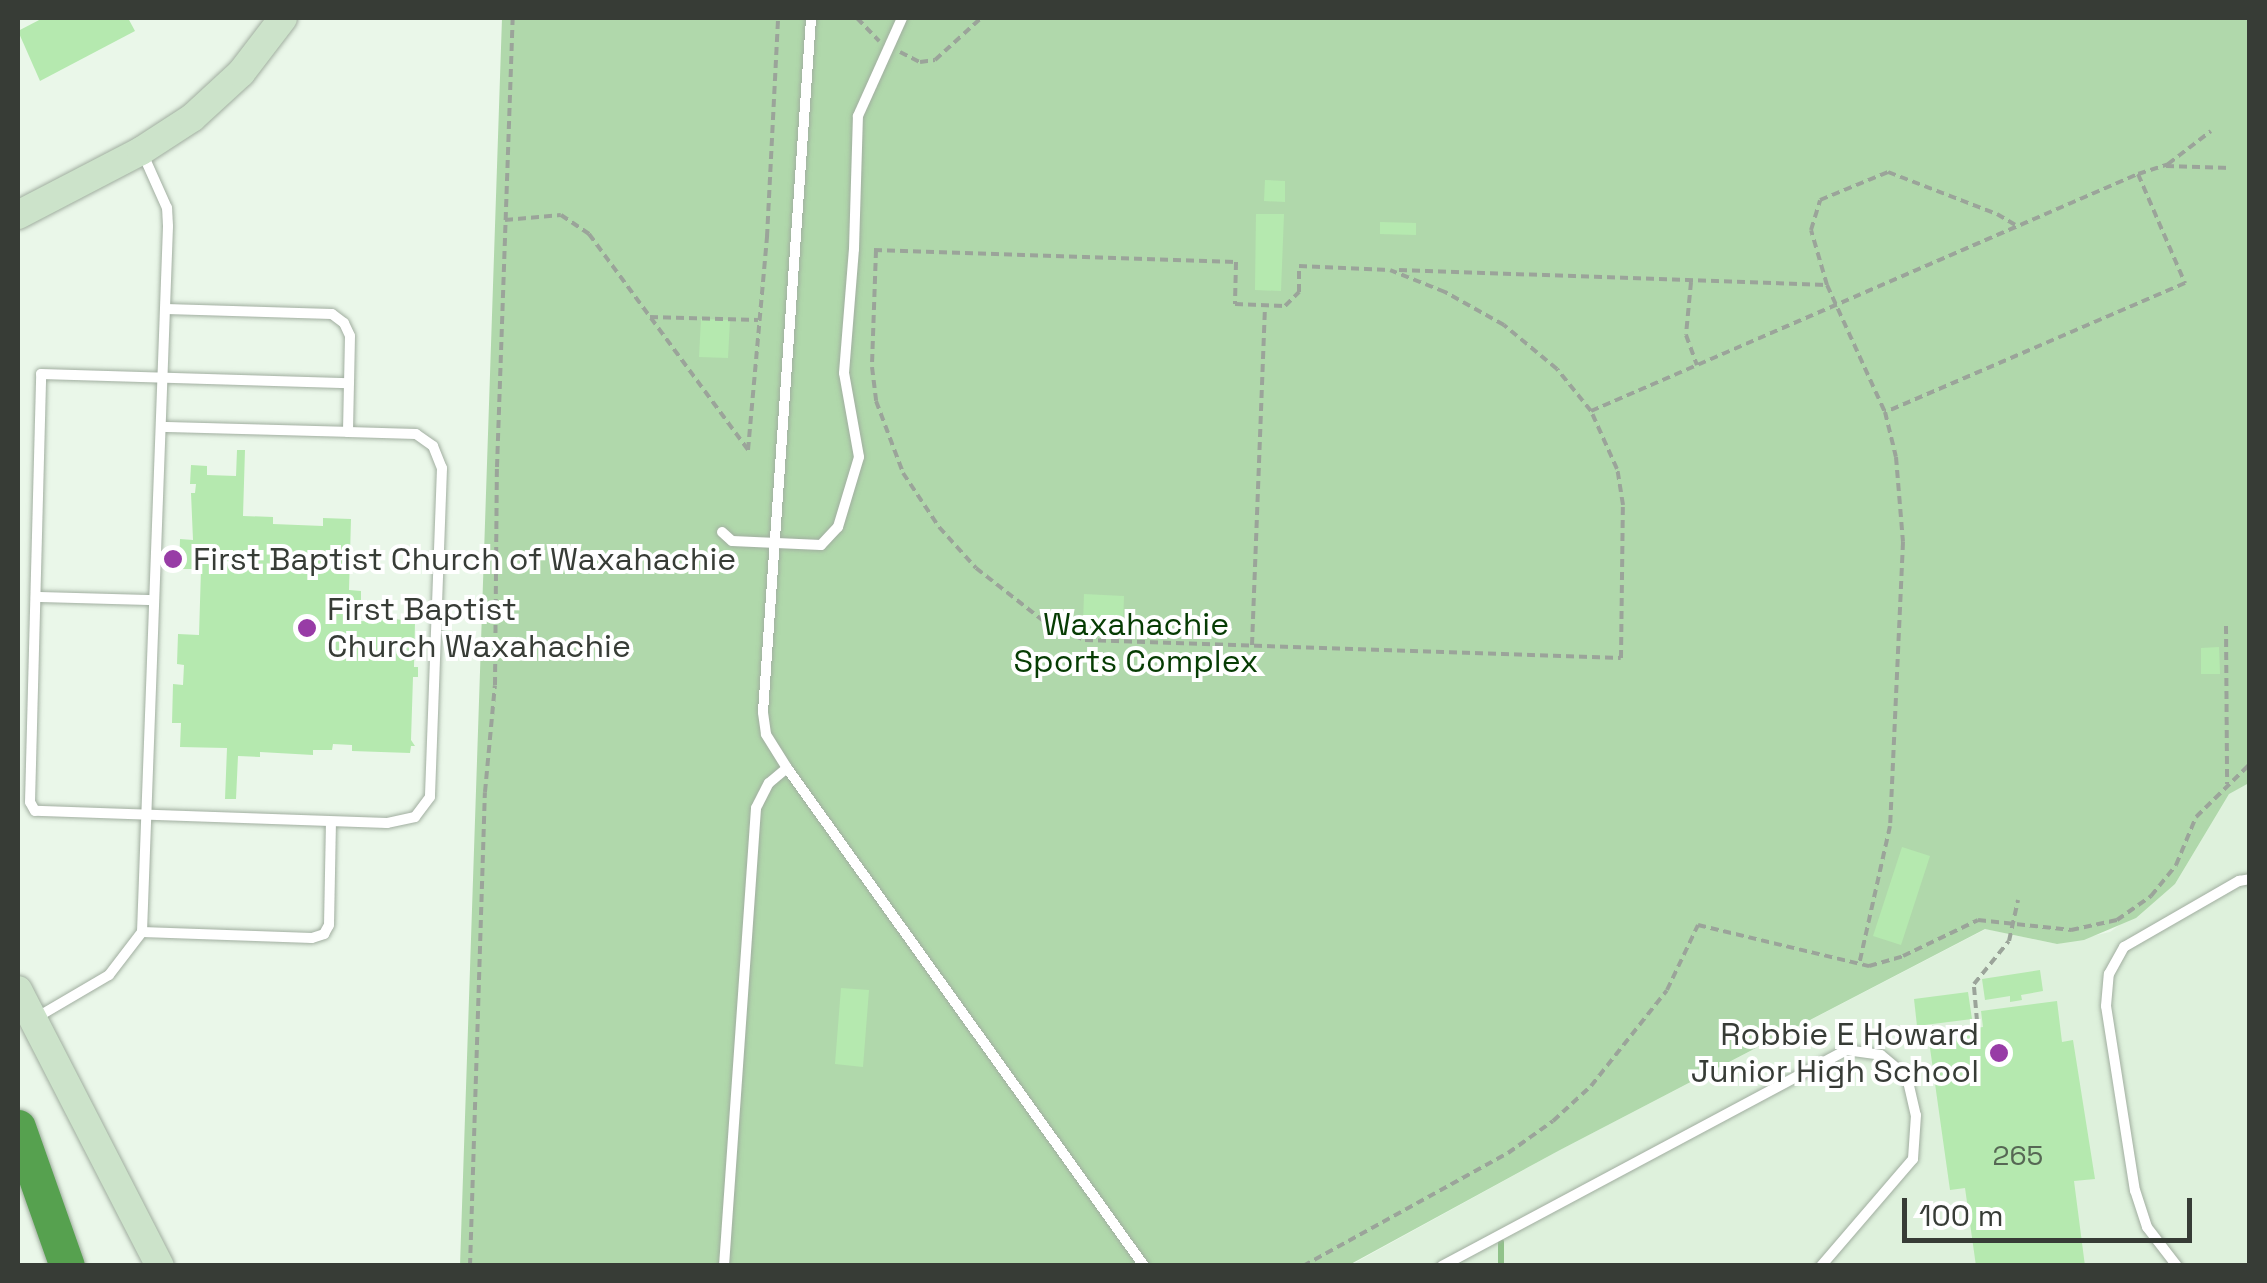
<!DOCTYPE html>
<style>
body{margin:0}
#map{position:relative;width:2267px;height:1283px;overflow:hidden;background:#eaf7e9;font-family:"Space Grotesk",sans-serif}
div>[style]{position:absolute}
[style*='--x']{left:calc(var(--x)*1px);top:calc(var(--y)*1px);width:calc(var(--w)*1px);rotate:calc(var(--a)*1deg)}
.built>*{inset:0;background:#def1dc}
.green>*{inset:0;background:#b0d8ab}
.stream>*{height:6px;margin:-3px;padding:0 3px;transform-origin:3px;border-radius:3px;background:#91c38b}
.building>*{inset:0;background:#b5e9af}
.path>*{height:4px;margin-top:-2px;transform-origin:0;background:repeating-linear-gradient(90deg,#9ba49a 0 8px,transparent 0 13px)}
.roads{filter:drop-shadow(0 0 2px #a1aea0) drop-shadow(0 0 2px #a1aea0)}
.lane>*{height:10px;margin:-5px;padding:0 5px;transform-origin:5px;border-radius:5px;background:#fff}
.secondary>*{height:28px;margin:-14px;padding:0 14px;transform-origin:14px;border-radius:14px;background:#cce3ca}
.highway>*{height:35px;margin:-17.5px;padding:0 17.5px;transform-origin:17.5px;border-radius:17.5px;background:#56a14f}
.dots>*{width:28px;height:28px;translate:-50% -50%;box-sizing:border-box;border:5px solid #fff;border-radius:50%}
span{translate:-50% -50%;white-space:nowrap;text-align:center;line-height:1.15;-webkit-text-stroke:8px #fff;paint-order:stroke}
.number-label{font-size:28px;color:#566754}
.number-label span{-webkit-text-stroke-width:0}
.poi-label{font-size:32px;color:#373c36}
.left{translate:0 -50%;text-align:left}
.right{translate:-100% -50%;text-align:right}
.park-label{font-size:32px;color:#063c03}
.frame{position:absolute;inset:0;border:20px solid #373c36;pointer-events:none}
.scale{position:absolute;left:1902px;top:1198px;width:290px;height:45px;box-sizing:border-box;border:5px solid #373c36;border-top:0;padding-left:12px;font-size:30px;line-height:35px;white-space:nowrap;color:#373c36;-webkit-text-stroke:8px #fff;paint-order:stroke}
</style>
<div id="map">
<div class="built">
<div style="clip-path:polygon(2249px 783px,2249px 1265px,1349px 1266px,1560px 1150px,1986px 929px,2057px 944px,2110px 932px,2175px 884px,2229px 793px)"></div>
</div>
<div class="green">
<div style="clip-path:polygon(502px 18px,2249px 18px,2249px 783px,2229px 794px,2175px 884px,2136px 918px,2084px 940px,2057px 944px,1985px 929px,1560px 1150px,1349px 1265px,460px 1266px)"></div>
</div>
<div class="stream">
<div style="--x:1501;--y:1266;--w:24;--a:-90"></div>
</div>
<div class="building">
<div style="clip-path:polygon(43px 18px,128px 18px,135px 31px,40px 81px,18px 31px)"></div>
<div style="clip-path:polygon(1265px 180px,1285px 181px,1285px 202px,1264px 201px)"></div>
<div style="clip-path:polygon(1256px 214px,1284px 214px,1281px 291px,1255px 290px)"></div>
<div style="clip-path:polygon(1380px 222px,1416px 223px,1416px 235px,1380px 234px)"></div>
<div style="clip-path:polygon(701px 319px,730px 320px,728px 358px,699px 357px)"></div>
<div style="clip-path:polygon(237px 450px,245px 450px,243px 516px,273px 517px,273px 524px,323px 526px,323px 518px,351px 519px,349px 590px,361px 591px,361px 621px,381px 622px,382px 617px,415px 622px,414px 667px,418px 667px,418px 677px,413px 677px,411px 740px,415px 746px,411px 746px,410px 753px,352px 751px,352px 745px,333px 744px,332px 750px,313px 750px,313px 755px,260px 752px,260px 757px,238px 756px,236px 799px,225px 799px,227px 748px,180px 747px,181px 723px,172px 723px,173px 684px,183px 685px,184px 665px,177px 664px,178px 634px,199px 635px,201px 569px,179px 569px,180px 539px,193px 540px,191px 493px,195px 493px,196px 484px,190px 484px,191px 465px,207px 466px,207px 475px,236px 476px)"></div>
<div style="clip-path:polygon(1084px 594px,1124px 596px,1123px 627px,1083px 625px)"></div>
<div style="clip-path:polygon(2219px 647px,2220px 674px,2201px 674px,2201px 648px)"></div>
<div style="clip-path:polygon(1902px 847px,1930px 856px,1901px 945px,1873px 936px)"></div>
<div style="clip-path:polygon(2040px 970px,2043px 991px,2021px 995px,2022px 1000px,2010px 1002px,2010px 996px,1985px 1000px,1982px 979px)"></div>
<div style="clip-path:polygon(841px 988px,869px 990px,863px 1067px,835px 1064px)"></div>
<div style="clip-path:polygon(1968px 992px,1972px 1019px,1917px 1026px,1914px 999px)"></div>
<div style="clip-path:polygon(2057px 1001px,2062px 1042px,2073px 1040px,2095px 1179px,2074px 1181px,2085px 1266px,1976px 1266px,1965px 1188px,1950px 1190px,1928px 1034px,1983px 1027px,1981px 1011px)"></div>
</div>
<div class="path">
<div style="--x:857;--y:18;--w:32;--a:46"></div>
<div style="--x:900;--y:52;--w:22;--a:27"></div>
<div style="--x:920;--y:62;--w:15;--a:-8"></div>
<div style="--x:935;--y:60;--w:62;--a:-42.4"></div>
<div style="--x:2166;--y:166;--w:65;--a:1.8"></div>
<div style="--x:2138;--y:174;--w:32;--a:-18"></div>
<div style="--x:2168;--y:164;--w:54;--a:-37.5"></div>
<div style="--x:505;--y:220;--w:56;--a:-5.1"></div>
<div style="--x:561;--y:215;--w:34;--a:34"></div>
<div style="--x:589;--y:234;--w:268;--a:53.6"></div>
<div style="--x:748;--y:450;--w:214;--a:-84.9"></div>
<div style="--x:767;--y:237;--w:219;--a:-87.1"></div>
<div style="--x:874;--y:250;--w:362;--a:1.9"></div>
<div style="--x:1236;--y:262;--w:42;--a:91.4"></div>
<div style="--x:1235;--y:304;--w:50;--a:2.3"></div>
<div style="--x:1285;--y:306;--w:20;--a:-45"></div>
<div style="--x:1299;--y:292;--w:26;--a:-90"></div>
<div style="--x:1299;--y:266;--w:90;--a:2.5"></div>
<div style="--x:876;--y:250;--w:117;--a:92"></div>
<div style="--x:872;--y:367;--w:34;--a:83"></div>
<div style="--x:876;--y:401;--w:77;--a:69.4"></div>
<div style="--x:903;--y:473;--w:65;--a:56.3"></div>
<div style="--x:939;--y:527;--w:55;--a:47.9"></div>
<div style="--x:976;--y:568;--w:94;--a:38.1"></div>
<div style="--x:1050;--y:626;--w:38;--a:22"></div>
<div style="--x:1085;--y:640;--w:536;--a:1.92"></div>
<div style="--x:1621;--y:658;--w:153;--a:-89.3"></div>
<div style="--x:1623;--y:505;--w:36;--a:-99"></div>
<div style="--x:1617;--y:469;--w:64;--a:-114.1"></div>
<div style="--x:1591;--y:411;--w:54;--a:-129"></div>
<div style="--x:1557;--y:369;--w:69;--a:-140.3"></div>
<div style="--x:1504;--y:325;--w:68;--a:-150.8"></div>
<div style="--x:1445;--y:292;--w:59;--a:-158.2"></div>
<div style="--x:1399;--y:270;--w:428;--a:2"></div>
<div style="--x:1827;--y:285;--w:140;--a:65.5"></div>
<div style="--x:1691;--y:282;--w:53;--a:95.4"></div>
<div style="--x:1686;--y:335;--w:32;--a:70"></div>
<div style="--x:1827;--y:285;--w:57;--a:-106.2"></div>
<div style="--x:1811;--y:230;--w:31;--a:-73"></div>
<div style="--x:1820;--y:200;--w:74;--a:-22.4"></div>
<div style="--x:1888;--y:172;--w:117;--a:21.1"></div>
<div style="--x:1997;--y:214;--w:21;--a:31"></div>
<div style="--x:650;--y:317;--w:108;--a:1.6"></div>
<div style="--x:1591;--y:411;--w:596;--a:-23.43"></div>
<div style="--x:2138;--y:174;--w:119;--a:66.7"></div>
<div style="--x:2185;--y:283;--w:327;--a:156.7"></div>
<div style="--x:1885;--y:412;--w:46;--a:76.3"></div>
<div style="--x:1896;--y:457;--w:85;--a:85.3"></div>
<div style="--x:1903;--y:542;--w:284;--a:92.6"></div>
<div style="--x:1890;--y:826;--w:142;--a:102.6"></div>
<div style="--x:2226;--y:626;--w:158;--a:89.6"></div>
<div style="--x:1252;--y:645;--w:340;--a:-87.8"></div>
<div style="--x:1977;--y:1021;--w:37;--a:-95"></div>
<div style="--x:1974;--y:984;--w:55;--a:-50.9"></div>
<div style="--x:2009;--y:941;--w:42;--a:-77.6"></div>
<div style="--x:470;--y:1266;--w:474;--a:-88.2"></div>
<div style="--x:485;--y:792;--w:107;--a:-84.7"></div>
<div style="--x:495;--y:685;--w:218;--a:-89.5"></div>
<div style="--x:497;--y:467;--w:449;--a:-88"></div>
<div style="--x:1303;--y:1266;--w:234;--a:-28.9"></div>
<div style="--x:1508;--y:1153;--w:55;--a:-35.4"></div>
<div style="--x:1553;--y:1121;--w:52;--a:-42.6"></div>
<div style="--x:1591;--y:1086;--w:122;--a:-51.6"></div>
<div style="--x:1667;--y:990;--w:72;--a:-64.5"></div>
<div style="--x:1698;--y:925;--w:176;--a:13.5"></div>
<div style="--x:1869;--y:966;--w:35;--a:-16"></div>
<div style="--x:1903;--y:956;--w:83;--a:-25.6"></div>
<div style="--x:1978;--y:920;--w:94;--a:6.1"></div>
<div style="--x:2071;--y:930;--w:47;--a:-12.3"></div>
<div style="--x:2117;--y:920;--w:42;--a:-35.2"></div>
<div style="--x:2151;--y:896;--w:40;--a:-51"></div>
<div style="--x:2176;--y:865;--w:52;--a:-67.4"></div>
<div style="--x:2196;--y:817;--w:76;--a:-44.5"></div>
</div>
<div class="roads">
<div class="lane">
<div style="--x:166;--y:309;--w:166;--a:1.7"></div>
<div style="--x:332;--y:314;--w:15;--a:37"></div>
<div style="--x:344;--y:323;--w:14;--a:65"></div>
<div style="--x:350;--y:336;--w:47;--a:91.2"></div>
<div style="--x:41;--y:374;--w:308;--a:1.7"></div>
<div style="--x:349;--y:383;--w:49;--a:91.2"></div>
<div style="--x:348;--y:432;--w:68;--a:1.7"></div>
<div style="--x:416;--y:434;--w:21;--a:35"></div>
<div style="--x:433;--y:446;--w:24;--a:68"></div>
<div style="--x:442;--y:468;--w:329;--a:92.1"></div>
<div style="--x:430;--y:797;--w:25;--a:127"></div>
<div style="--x:415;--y:817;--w:29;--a:168"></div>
<div style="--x:387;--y:823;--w:352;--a:-178"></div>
<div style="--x:35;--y:811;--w:10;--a:-119"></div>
<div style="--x:30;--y:802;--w:428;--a:-88.5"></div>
<div style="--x:163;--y:427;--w:185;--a:1.5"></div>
<div style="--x:722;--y:532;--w:13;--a:42"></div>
<div style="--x:732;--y:541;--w:89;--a:2.6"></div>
<div style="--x:821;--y:545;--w:25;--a:-47"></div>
<div style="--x:838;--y:527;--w:73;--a:-73.3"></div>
<div style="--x:859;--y:457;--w:85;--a:-100.1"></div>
<div style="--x:844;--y:373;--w:124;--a:-85.4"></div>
<div style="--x:854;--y:249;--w:133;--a:-88.3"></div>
<div style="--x:858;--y:116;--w:107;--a:-65.8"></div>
<div style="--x:36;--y:597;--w:116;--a:1.5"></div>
<div style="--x:787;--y:768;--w:613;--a:54.36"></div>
<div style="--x:142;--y:932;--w:170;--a:2"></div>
<div style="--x:312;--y:938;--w:13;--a:-18"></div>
<div style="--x:324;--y:934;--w:10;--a:-61"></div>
<div style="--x:329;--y:925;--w:103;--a:-88.9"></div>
<div style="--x:34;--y:1019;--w:87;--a:-30.4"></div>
<div style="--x:109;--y:975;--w:54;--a:-52.5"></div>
<div style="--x:142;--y:932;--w:706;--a:-87.89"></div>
<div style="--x:168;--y:226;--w:18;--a:-93"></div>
<div style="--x:167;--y:208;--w:61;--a:-114.1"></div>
<div style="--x:724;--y:1266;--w:459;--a:-86"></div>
<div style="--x:756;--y:808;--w:28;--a:-63"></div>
<div style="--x:769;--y:783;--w:23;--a:-40"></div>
<div style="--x:787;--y:768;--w:40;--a:-122"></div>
<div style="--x:766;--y:734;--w:22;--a:-98"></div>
<div style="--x:763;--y:712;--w:696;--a:-86.04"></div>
<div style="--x:1442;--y:1266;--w:458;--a:-28.1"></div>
<div style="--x:1846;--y:1050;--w:35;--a:8"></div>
<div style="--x:1881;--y:1055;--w:34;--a:40"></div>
<div style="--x:1907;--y:1077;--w:39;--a:77"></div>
<div style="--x:1916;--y:1115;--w:44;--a:93.9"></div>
<div style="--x:1913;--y:1159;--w:141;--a:130.7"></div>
<div style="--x:2177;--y:1266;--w:49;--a:-127.6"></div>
<div style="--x:2147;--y:1227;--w:38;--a:-108"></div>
<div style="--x:2135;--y:1191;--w:187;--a:-98.9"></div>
<div style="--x:2106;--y:1006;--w:32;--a:-85"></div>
<div style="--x:2109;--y:974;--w:31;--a:-61"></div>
<div style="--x:2124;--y:947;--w:133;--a:-29.9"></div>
<div style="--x:2239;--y:881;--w:11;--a:-10"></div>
</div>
<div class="secondary">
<div style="--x:18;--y:215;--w:139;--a:-27.5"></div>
<div style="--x:141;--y:151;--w:61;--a:-32.9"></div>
<div style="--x:192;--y:118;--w:67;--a:-42.6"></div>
<div style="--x:241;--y:73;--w:69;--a:-52.6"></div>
<div style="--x:18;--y:990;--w:310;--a:62.8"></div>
</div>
<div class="highway">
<div style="--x:18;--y:1127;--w:147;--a:70.6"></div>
</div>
</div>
<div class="dots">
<div style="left:173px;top:559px;background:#983ca6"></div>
<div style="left:307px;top:628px;background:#983ca6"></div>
<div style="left:1999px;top:1053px;background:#983ca6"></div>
</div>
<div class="number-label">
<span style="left:2018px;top:1155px">265</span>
</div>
<div class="poi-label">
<span class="left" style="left:193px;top:559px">First Baptist Church of Waxahachie</span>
<span class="left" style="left:327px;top:628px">First Baptist<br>Church Waxahachie</span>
<span class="right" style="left:1979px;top:1053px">Robbie E Howard<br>Junior High School</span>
</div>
<div class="park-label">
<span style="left:1136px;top:643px">Waxahachie<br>Sports Complex</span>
</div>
<div class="frame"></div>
<div class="scale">100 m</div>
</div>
